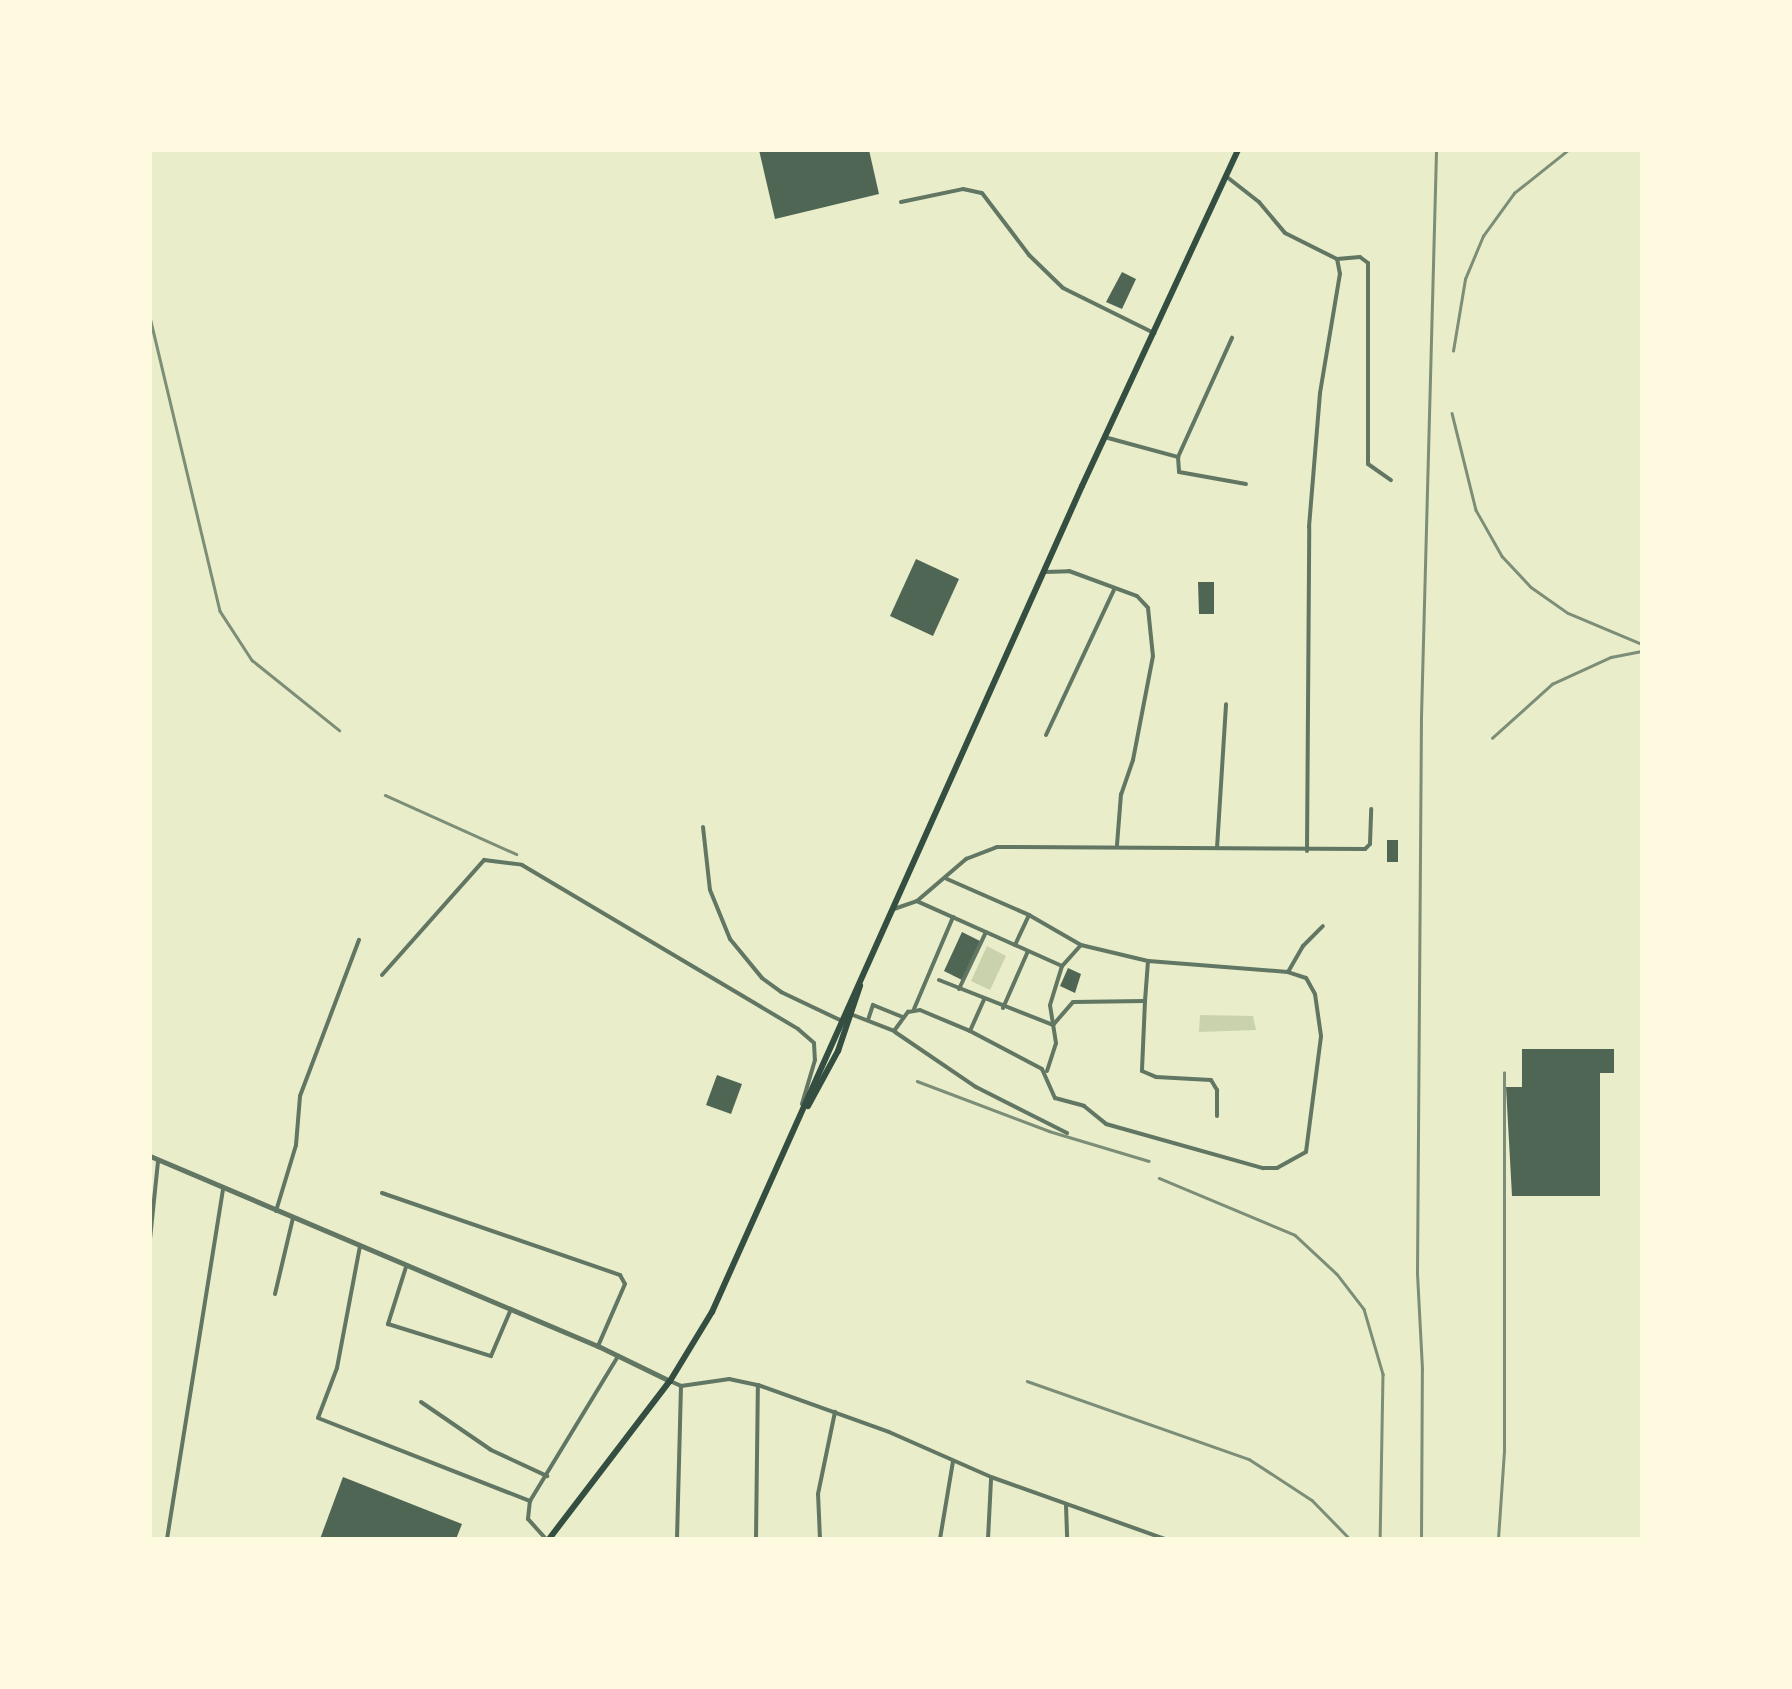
<!DOCTYPE html>
<style>
body{margin:0}
#map{position:relative;width:1792px;height:1689px;overflow:hidden;background:#e9edc9;font-family:Lato,sans-serif}
div>[style]{position:absolute}
[style*='--x']{left:calc(var(--x)*1px);top:calc(var(--y)*1px);width:calc(var(--w)*1px);rotate:calc(var(--a)*1deg)}
.green>*{inset:0;background:#cad2ad}
.building>*{inset:0;background:#4f6655}
.minor>*{height:4px;margin:-2px;padding:0 2px;transform-origin:2px;border-radius:2px;background:#617663}
.tertiary>*{height:5px;margin:-2.5px;padding:0 2.5px;transform-origin:2.5px;border-radius:2.5px;background:#617663}
.trunk>*{height:6px;margin:-3px;padding:0 3px;transform-origin:3px;border-radius:3px;background:#344e41}
.rail>*{height:2.5px;margin:-1.25px;padding:0 1.25px;transform-origin:1.25px;border-radius:1.25px;background:#7c8e77}
span{translate:-50% -50%;white-space:nowrap;text-align:center;line-height:1.15;-webkit-text-stroke:10px #fefae0;paint-order:stroke}
.frame{position:absolute;inset:0;border:152px solid #fefae0;pointer-events:none}
</style>
<div id="map">
<div class="green">
<div style="clip-path:polygon(987px 946px,1006px 956px,990px 990px,971px 981px)"></div>
<div style="clip-path:polygon(1200px 1015px,1253px 1016px,1256px 1030px,1199px 1032px)"></div>
</div>
<div class="building">
<div style="clip-path:polygon(759px 150px,869px 150px,879px 194px,775px 219px)"></div>
<div style="clip-path:polygon(1122px 272px,1136px 279px,1122px 309px,1106px 302px)"></div>
<div style="clip-path:polygon(916px 559px,959px 579px,933px 636px,890px 616px)"></div>
<div style="clip-path:polygon(1198px 582px,1214px 582px,1214px 614px,1199px 614px)"></div>
<div style="clip-path:polygon(1387px 840px,1398px 840px,1398px 862px,1387px 862px)"></div>
<div style="clip-path:polygon(962px 932px,980px 941px,962px 980px,944px 971px)"></div>
<div style="clip-path:polygon(1068px 968px,1081px 974px,1075px 993px,1060px 986px)"></div>
<div style="clip-path:polygon(1522px 1049px,1614px 1049px,1614px 1073px,1600px 1073px,1600px 1196px,1512px 1196px,1506px 1087px,1522px 1087px)"></div>
<div style="clip-path:polygon(717px 1075px,742px 1084px,731px 1114px,706px 1105px)"></div>
<div style="clip-path:polygon(343px 1477px,462px 1524px,456px 1539px,320px 1539px)"></div>
</div>
<div class="minor">
<div style="--x:1227;--y:177;--w:41;--a:38"></div>
<div style="--x:1259;--y:202;--w:40;--a:50"></div>
<div style="--x:1285;--y:233;--w:58;--a:26.6"></div>
<div style="--x:1337;--y:259;--w:23;--a:-5"></div>
<div style="--x:1360;--y:257;--w:10;--a:37"></div>
<div style="--x:1368;--y:263;--w:201;--a:90"></div>
<div style="--x:1368;--y:464;--w:28;--a:35"></div>
<div style="--x:901;--y:202;--w:63;--a:-11.8"></div>
<div style="--x:963;--y:189;--w:19;--a:12"></div>
<div style="--x:982;--y:193;--w:78;--a:52.8"></div>
<div style="--x:1029;--y:255;--w:47;--a:44.1"></div>
<div style="--x:1063;--y:288;--w:102;--a:26.3"></div>
<div style="--x:1108;--y:438;--w:73;--a:15.2"></div>
<div style="--x:1178;--y:457;--w:131;--a:-65.6"></div>
<div style="--x:1178;--y:457;--w:15;--a:86"></div>
<div style="--x:1179;--y:472;--w:68;--a:10.2"></div>
<div style="--x:1045;--y:572;--w:24;--a:-2"></div>
<div style="--x:1069;--y:571;--w:72;--a:20.2"></div>
<div style="--x:1137;--y:596;--w:16;--a:47"></div>
<div style="--x:1148;--y:608;--w:48;--a:84.1"></div>
<div style="--x:1153;--y:656;--w:106;--a:100.9"></div>
<div style="--x:1133;--y:760;--w:36;--a:109"></div>
<div style="--x:1121;--y:794;--w:51;--a:94.5"></div>
<div style="--x:1046;--y:735;--w:160;--a:-64.9"></div>
<div style="--x:703;--y:827;--w:63;--a:83.7"></div>
<div style="--x:710;--y:890;--w:53;--a:67.8"></div>
<div style="--x:730;--y:939;--w:50;--a:50.6"></div>
<div style="--x:762;--y:978;--w:24;--a:36"></div>
<div style="--x:781;--y:992;--w:68;--a:25.4"></div>
<div style="--x:1217;--y:848;--w:144;--a:-86.4"></div>
<div style="--x:1307;--y:851;--w:324;--a:-89.6"></div>
<div style="--x:1309;--y:527;--w:134;--a:-85.3"></div>
<div style="--x:1320;--y:393;--w:121;--a:-80.5"></div>
<div style="--x:1340;--y:274;--w:15;--a:-101"></div>
<div style="--x:947;--y:879;--w:90;--a:23.7"></div>
<div style="--x:894;--y:909;--w:24;--a:-19"></div>
<div style="--x:917;--y:901;--w:65;--a:-40.6"></div>
<div style="--x:966;--y:859;--w:33;--a:-21"></div>
<div style="--x:997;--y:847;--w:368;--a:0.3"></div>
<div style="--x:1365;--y:849;--w:7;--a:-45"></div>
<div style="--x:1370;--y:844;--w:35;--a:-88"></div>
<div style="--x:1015;--y:945;--w:33;--a:-65"></div>
<div style="--x:1029;--y:915;--w:60;--a:30"></div>
<div style="--x:1288;--y:972;--w:30;--a:-60"></div>
<div style="--x:1303;--y:946;--w:28;--a:-45"></div>
<div style="--x:382;--y:975;--w:154;--a:-48.4"></div>
<div style="--x:484;--y:860;--w:38;--a:7"></div>
<div style="--x:522;--y:865;--w:321;--a:30.7"></div>
<div style="--x:798;--y:1029;--w:21;--a:41"></div>
<div style="--x:814;--y:1043;--w:17;--a:87"></div>
<div style="--x:815;--y:1060;--w:46;--a:106.5"></div>
<div style="--x:939;--y:980;--w:123;--a:21.5"></div>
<div style="--x:1053;--y:1025;--w:30;--a:-49"></div>
<div style="--x:1073;--y:1002;--w:72;--a:-0.8"></div>
<div style="--x:1145;--y:1001;--w:40;--a:-85.7"></div>
<div style="--x:959;--y:989;--w:63;--a:-64.7"></div>
<div style="--x:1145;--y:1001;--w:70;--a:92.5"></div>
<div style="--x:1142;--y:1071;--w:15;--a:23"></div>
<div style="--x:1156;--y:1077;--w:55;--a:3.1"></div>
<div style="--x:1211;--y:1080;--w:12;--a:59"></div>
<div style="--x:1217;--y:1090;--w:26;--a:90"></div>
<div style="--x:1003;--y:1008;--w:62;--a:-66.3"></div>
<div style="--x:914;--y:1009;--w:100;--a:-67"></div>
<div style="--x:853;--y:1015;--w:44;--a:21.3"></div>
<div style="--x:894;--y:1031;--w:24;--a:-54"></div>
<div style="--x:908;--y:1012;--w:12;--a:-9"></div>
<div style="--x:920;--y:1010;--w:54;--a:22.8"></div>
<div style="--x:970;--y:1031;--w:81;--a:27.8"></div>
<div style="--x:1042;--y:1069;--w:32;--a:66"></div>
<div style="--x:1055;--y:1098;--w:30;--a:15"></div>
<div style="--x:1084;--y:1106;--w:28;--a:39"></div>
<div style="--x:1106;--y:1124;--w:163;--a:15.7"></div>
<div style="--x:1263;--y:1168;--w:14;--a:0"></div>
<div style="--x:1277;--y:1168;--w:33;--a:-29"></div>
<div style="--x:1306;--y:1152;--w:117;--a:-82.6"></div>
<div style="--x:1321;--y:1036;--w:42;--a:-98.1"></div>
<div style="--x:1315;--y:994;--w:18;--a:-119"></div>
<div style="--x:1306;--y:978;--w:19;--a:-162"></div>
<div style="--x:1288;--y:972;--w:140;--a:-175.5"></div>
<div style="--x:1148;--y:961;--w:69;--a:-166.6"></div>
<div style="--x:1081;--y:945;--w:28;--a:132"></div>
<div style="--x:1062;--y:966;--w:159;--a:-155.9"></div>
<div style="--x:868;--y:1020;--w:16;--a:-72"></div>
<div style="--x:873;--y:1005;--w:32;--a:22"></div>
<div style="--x:970;--y:1031;--w:34;--a:-66"></div>
<div style="--x:895;--y:1032;--w:98;--a:34.2"></div>
<div style="--x:976;--y:1087;--w:102;--a:26.8"></div>
<div style="--x:1047;--y:1071;--w:29;--a:-72"></div>
<div style="--x:1056;--y:1043;--w:38;--a:-99"></div>
<div style="--x:1050;--y:1005;--w:41;--a:-72.9"></div>
<div style="--x:382;--y:1193;--w:252;--a:19"></div>
<div style="--x:620;--y:1275;--w:10;--a:61"></div>
<div style="--x:625;--y:1284;--w:68;--a:113.5"></div>
<div style="--x:276;--y:1211;--w:69;--a:-73.1"></div>
<div style="--x:296;--y:1145;--w:49;--a:-85.3"></div>
<div style="--x:300;--y:1096;--w:167;--a:-69.3"></div>
<div style="--x:150;--y:1239;--w:78;--a:-84.1"></div>
<div style="--x:360;--y:1246;--w:124;--a:100.7"></div>
<div style="--x:337;--y:1368;--w:53;--a:110.8"></div>
<div style="--x:318;--y:1418;--w:228;--a:21.4"></div>
<div style="--x:406;--y:1267;--w:60;--a:107.5"></div>
<div style="--x:388;--y:1324;--w:108;--a:17.3"></div>
<div style="--x:491;--y:1356;--w:51;--a:-66.9"></div>
<div style="--x:275;--y:1294;--w:78;--a:-76.7"></div>
<div style="--x:670;--y:1381;--w:12;--a:24"></div>
<div style="--x:681;--y:1386;--w:153;--a:91.5"></div>
<div style="--x:681;--y:1386;--w:49;--a:-8.3"></div>
<div style="--x:729;--y:1379;--w:30;--a:12"></div>
<div style="--x:758;--y:1385;--w:139;--a:19.7"></div>
<div style="--x:889;--y:1432;--w:111;--a:23.8"></div>
<div style="--x:991;--y:1477;--w:185;--a:19.6"></div>
<div style="--x:421;--y:1402;--w:85;--a:34.4"></div>
<div style="--x:491;--y:1450;--w:62;--a:24.9"></div>
<div style="--x:1066;--y:1505;--w:34;--a:88"></div>
<div style="--x:167;--y:1539;--w:354;--a:-80.9"></div>
<div style="--x:546;--y:1539;--w:27;--a:-132"></div>
<div style="--x:528;--y:1519;--w:18;--a:-84"></div>
<div style="--x:530;--y:1501;--w:170;--a:-58.7"></div>
<div style="--x:756;--y:1539;--w:154;--a:-89.3"></div>
<div style="--x:820;--y:1539;--w:45;--a:-92.5"></div>
<div style="--x:818;--y:1494;--w:84;--a:-78.3"></div>
<div style="--x:940;--y:1539;--w:79;--a:-80.5"></div>
<div style="--x:988;--y:1539;--w:60;--a:-87.1"></div>
</div>
<div class="tertiary">
<div style="--x:150;--y:1156;--w:487;--a:23"></div>
<div style="--x:598;--y:1346;--w:80;--a:25.9"></div>
</div>
<div class="trunk">
<div style="--x:808;--y:1106;--w:63;--a:-61.4"></div>
<div style="--x:838;--y:1051;--w:69;--a:-71.3"></div>
<div style="--x:549;--y:1539;--w:199;--a:-52.6"></div>
<div style="--x:670;--y:1381;--w:81;--a:-58.7"></div>
<div style="--x:712;--y:1312;--w:905;--a:-65.87"></div>
<div style="--x:1082;--y:486;--w:370;--a:-65.1"></div>
</div>
<div class="rail">
<div style="--x:150;--y:317;--w:302;--a:76.6"></div>
<div style="--x:220;--y:611;--w:59;--a:56.9"></div>
<div style="--x:252;--y:660;--w:112;--a:38.8"></div>
<div style="--x:1453;--y:351;--w:73;--a:-80.5"></div>
<div style="--x:1465;--y:279;--w:47;--a:-67.3"></div>
<div style="--x:1483;--y:236;--w:53;--a:-54.2"></div>
<div style="--x:1514;--y:193;--w:69;--a:-38.5"></div>
<div style="--x:1452;--y:413;--w:100;--a:76.1"></div>
<div style="--x:1476;--y:510;--w:53;--a:60.5"></div>
<div style="--x:1502;--y:556;--w:42;--a:46.9"></div>
<div style="--x:1531;--y:587;--w:45;--a:35.1"></div>
<div style="--x:1568;--y:613;--w:80;--a:22.7"></div>
<div style="--x:1492;--y:738;--w:81;--a:-42"></div>
<div style="--x:1552;--y:684;--w:65;--a:-24.6"></div>
<div style="--x:1611;--y:657;--w:32;--a:-11"></div>
<div style="--x:385;--y:795;--w:144;--a:24.2"></div>
<div style="--x:917;--y:1081;--w:141;--a:20.7"></div>
<div style="--x:1049;--y:1131;--w:104;--a:16.7"></div>
<div style="--x:1159;--y:1178;--w:147;--a:22.7"></div>
<div style="--x:1295;--y:1235;--w:57;--a:42.9"></div>
<div style="--x:1337;--y:1274;--w:44;--a:52.4"></div>
<div style="--x:1364;--y:1309;--w:68;--a:73.7"></div>
<div style="--x:1383;--y:1374;--w:165;--a:91"></div>
<div style="--x:1027;--y:1381;--w:235;--a:19.4"></div>
<div style="--x:1249;--y:1459;--w:75;--a:33.1"></div>
<div style="--x:1312;--y:1500;--w:54;--a:45.7"></div>
<div style="--x:1421;--y:1539;--w:170;--a:-89.7"></div>
<div style="--x:1422;--y:1369;--w:95;--a:-93"></div>
<div style="--x:1417;--y:1274;--w:557;--a:-89.59"></div>
<div style="--x:1421;--y:717;--w:567;--a:-88.48"></div>
<div style="--x:1498;--y:1539;--w:87;--a:-86.1"></div>
<div style="--x:1504;--y:1452;--w:379;--a:-90"></div>
</div>
<div class="frame"></div>
</div>
